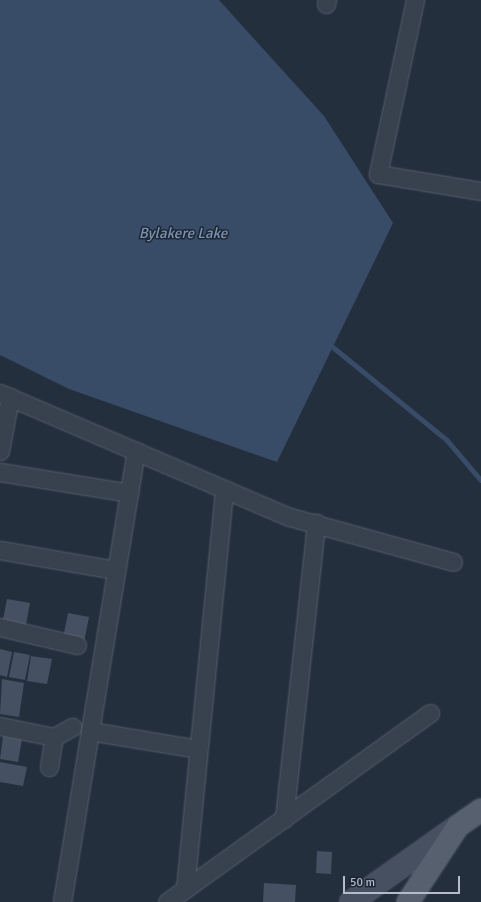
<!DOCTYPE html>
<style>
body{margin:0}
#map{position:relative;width:481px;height:902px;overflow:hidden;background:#242f3e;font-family:Signika,sans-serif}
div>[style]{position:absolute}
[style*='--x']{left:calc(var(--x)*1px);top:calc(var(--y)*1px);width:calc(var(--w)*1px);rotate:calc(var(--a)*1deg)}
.water>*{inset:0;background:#394c67}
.stream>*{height:4.5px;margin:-2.25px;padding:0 2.25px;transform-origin:2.25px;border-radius:2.25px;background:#394c67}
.building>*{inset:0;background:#455162}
.roads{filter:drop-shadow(0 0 1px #565f6c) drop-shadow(0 0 1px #565f6c)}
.street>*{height:17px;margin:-8.5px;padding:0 8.5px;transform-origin:8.5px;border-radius:8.5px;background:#38414e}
.secondary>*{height:22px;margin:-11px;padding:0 11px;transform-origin:11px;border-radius:11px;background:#465061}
.primary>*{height:22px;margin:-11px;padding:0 11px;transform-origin:11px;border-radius:11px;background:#56606e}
span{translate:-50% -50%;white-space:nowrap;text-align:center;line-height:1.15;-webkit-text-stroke:3px #1d2633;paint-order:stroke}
.water-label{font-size:15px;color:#7c92b1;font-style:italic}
.scale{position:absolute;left:343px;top:876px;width:117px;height:18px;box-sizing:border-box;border:2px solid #b4bcc9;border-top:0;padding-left:5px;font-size:12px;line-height:14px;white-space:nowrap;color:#b4bcc9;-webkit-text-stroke:3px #1d2633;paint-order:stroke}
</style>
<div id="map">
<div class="water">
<div style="clip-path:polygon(0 0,219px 0,324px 116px,393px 223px,277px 462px,69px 389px,0 355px)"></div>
</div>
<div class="stream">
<div style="--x:333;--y:347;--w:147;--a:39.2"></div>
<div style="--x:447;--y:440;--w:52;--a:49.6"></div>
</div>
<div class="building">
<div style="clip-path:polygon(7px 599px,30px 603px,25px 630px,2px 625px)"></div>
<div style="clip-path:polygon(68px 613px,89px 617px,84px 642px,63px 638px)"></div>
<div style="clip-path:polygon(0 649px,12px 652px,7px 677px,0 675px)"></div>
<div style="clip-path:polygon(14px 652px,30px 655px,25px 680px,9px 677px)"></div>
<div style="clip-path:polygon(31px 656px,52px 659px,47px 684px,27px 681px)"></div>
<div style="clip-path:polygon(2px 679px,24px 683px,19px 717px,0 714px)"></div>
<div style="clip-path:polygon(3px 736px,22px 739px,18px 762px,0 759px)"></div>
<div style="clip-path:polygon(0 762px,27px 767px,23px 786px,0 782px)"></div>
<div style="clip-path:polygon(317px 851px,332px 852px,331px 874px,316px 873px)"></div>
<div style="clip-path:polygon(264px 883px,296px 885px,295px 902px,263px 902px)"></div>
</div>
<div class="roads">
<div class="street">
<div style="--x:415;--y:0;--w:178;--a:102"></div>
<div style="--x:378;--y:174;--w:104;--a:9.4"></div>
<div style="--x:326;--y:4;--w:4;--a:-76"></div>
<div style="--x:0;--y:393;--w:315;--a:23.2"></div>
<div style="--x:290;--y:517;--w:169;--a:15.4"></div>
<div style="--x:0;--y:451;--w:55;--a:-79.5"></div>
<div style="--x:0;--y:472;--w:131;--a:9.2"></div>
<div style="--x:0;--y:550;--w:118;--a:9.8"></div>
<div style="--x:0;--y:627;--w:79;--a:13.2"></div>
<div style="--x:0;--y:726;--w:55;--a:11.5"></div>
<div style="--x:54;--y:737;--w:21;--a:-29"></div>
<div style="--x:90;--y:731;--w:109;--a:9.5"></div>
<div style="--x:49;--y:767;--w:30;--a:-81"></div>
<div style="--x:284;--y:819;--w:298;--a:-83.8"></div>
<div style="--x:185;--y:889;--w:402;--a:-84.4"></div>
<div style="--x:62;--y:902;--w:457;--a:-80.7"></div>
<div style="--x:167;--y:902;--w:324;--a:-35.7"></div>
</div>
<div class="secondary">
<div style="--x:351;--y:902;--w:131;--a:-35.4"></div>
</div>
<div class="primary">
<div style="--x:408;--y:902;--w:91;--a:-56.7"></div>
<div style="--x:458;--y:826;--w:28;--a:-35"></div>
</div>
</div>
<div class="water-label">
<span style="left:183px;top:234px">Bylakere Lake</span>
</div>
<div class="scale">50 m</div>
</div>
